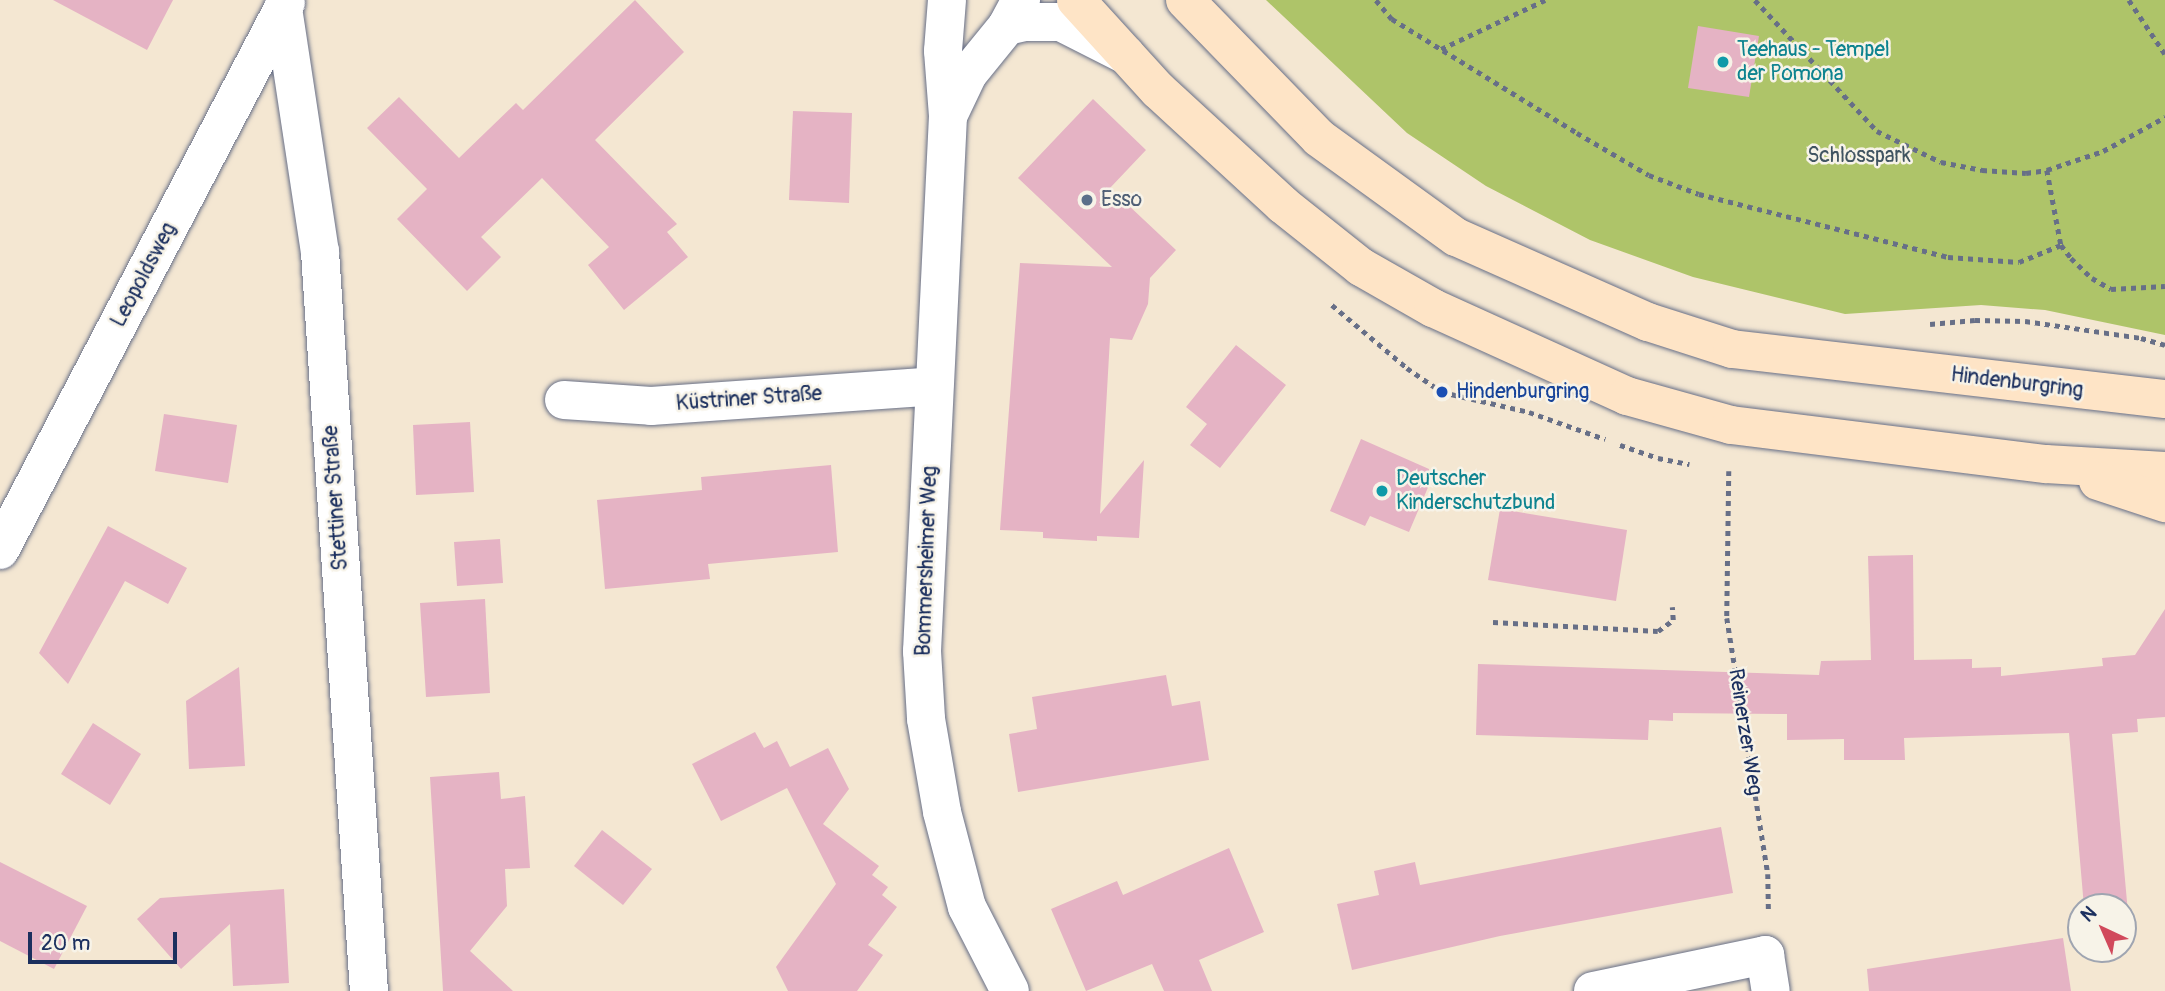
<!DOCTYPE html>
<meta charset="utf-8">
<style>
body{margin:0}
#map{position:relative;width:2165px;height:991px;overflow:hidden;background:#f4e7d2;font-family:Pangolin,sans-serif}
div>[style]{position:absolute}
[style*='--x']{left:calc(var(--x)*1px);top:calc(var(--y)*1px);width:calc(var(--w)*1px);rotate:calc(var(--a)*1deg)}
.green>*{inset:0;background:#aec469}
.building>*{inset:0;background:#e5b3c4}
.path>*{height:4.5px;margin-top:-2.25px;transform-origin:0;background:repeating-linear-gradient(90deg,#676f87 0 5px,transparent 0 10px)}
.roads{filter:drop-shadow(0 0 2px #676f87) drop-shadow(0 0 2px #676f87)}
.street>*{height:38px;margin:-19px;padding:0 19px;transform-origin:19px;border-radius:19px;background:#fff}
.secondary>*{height:38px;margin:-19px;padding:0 19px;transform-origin:19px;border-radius:19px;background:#fee4c6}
.dots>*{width:19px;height:19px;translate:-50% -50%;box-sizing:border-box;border:4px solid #f7f3e8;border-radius:50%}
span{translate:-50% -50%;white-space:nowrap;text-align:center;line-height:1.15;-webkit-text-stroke:5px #f7f3e8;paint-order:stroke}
.culture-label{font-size:21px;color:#0d838f}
.left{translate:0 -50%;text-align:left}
.park-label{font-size:21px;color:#405461}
.service-label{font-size:21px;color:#4e5e75}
.street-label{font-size:21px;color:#1b2f5e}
.transit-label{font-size:21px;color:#164399}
.north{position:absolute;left:2067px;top:893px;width:70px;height:70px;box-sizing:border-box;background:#f7f3e8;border:2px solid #9fa5b1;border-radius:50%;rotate:316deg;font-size:19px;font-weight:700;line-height:28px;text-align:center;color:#1b2f5e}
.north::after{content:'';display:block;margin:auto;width:24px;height:32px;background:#d1495b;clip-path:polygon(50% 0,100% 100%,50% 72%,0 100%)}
.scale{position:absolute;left:28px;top:932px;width:149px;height:32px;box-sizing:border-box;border:4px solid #1b2f5e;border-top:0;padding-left:9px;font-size:21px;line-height:24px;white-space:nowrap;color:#1b2f5e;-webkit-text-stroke:5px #f7f3e8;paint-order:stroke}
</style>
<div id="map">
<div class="green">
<div style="clip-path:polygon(1266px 0,2165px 0,2165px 335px,2045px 310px,1981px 305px,1845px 314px,1693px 277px,1590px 240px,1486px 186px,1407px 133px)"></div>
</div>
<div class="building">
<div style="clip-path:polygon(53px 0,173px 0,147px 50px)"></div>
<div style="clip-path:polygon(635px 0,684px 52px,595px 140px,677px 224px,667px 232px,688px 257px,624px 310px,588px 265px,609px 247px,542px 178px,481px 237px,501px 257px,467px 291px,397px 219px,427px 189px,367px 128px,399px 97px,459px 158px,516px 103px,523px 110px)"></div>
<div style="clip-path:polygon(1698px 26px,1759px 36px,1749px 97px,1688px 88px)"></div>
<div style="clip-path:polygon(1093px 99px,1146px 150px,1110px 188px,1176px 250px,1150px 278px,1148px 304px,1132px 340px,1110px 338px,1100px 514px,1144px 460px,1139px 538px,1097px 536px,1097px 541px,1043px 538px,1043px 532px,1000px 530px,1020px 263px,1112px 267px,1018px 178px)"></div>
<div style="clip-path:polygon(793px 111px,852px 113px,849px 203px,789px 200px)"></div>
<div style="clip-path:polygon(1236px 345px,1286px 385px,1220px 468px,1190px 445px,1207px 424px,1186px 407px)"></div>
<div style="clip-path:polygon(164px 414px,237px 425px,228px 483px,155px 471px)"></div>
<div style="clip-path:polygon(470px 422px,474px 492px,416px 495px,413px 425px)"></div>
<div style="clip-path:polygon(1361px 439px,1429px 469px,1429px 485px,1409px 532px,1370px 516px,1365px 526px,1330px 511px)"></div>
<div style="clip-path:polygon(831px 465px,838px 552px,708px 564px,710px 579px,605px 589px,597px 500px,702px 490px,701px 477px)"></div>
<div style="clip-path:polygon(1500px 509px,1627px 530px,1616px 601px,1488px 580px)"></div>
<div style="clip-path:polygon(108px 526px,187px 568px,168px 604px,125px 581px,68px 684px,39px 653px)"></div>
<div style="clip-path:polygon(500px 539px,503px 583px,457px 586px,454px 542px)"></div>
<div style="clip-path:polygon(1913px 555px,1914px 660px,1972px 659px,1972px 668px,2001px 667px,2001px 676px,2103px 666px,2102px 658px,2135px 655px,2165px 609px,2165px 717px,2137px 719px,2138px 732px,2112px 734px,2128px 913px,2123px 914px,2123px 907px,2084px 907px,2069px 733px,1904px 738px,1905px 760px,1844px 760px,1844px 739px,1787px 740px,1787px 714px,1673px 713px,1673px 721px,1649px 720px,1648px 740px,1476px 735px,1478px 664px,1819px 675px,1821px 661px,1871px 660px,1868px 556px)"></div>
<div style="clip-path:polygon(485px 599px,490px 693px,426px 697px,420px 603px)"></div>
<div style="clip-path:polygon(239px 667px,245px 766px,189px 769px,186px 701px)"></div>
<div style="clip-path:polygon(1166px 675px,1172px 706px,1200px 701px,1209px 760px,1018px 792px,1009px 734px,1037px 729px,1032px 697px)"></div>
<div style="clip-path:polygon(93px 723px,141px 754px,110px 805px,61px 774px)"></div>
<div style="clip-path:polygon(755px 732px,764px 748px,777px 741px,790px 767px,828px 748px,849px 789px,823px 824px,879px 866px,872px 875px,888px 887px,882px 895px,897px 907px,868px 945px,883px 955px,857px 991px,788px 991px,776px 967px,836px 884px,787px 788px,721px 821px,692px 764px)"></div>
<div style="clip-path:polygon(499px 772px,501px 799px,525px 796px,530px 868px,505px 869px,507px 906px,470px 951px,513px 991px,443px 991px,430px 777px)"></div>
<div style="clip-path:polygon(1721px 827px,1733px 893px,1500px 936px,1352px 970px,1337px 904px,1379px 895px,1374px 871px,1415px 862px,1420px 885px)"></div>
<div style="clip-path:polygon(602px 830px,652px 869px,623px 905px,574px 866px)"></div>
<div style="clip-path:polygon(1229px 848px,1264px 932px,1199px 960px,1212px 991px,1164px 991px,1152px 964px,1086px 991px,1051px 909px,1117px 881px,1123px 895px)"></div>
<div style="clip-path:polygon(0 862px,87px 906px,54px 969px,0 941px)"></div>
<div style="clip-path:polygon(284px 889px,289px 983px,233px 986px,230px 924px,181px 969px,137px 919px,160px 898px)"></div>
<div style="clip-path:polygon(2063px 938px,2071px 991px,1869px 991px,1867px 969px)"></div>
</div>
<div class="path">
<div style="--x:1376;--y:0;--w:25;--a:50"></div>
<div style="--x:1392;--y:19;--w:217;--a:31.6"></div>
<div style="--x:1577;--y:133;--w:83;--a:30.3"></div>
<div style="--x:1649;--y:175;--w:53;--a:20.8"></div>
<div style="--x:1699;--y:194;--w:257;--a:14.2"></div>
<div style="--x:1948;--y:257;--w:71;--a:4"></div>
<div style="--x:2019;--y:262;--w:45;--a:-22"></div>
<div style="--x:1755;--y:0;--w:179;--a:47"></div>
<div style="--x:1877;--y:131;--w:71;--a:25.8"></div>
<div style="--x:1941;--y:162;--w:42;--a:11"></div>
<div style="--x:1982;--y:170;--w:44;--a:3.9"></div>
<div style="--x:2026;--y:173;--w:21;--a:-8"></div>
<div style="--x:2047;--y:170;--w:76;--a:79.4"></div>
<div style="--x:2061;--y:245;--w:16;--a:52"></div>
<div style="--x:2071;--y:258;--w:29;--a:44"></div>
<div style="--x:2092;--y:278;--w:22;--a:30"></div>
<div style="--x:2111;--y:289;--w:54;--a:-3.2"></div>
<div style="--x:2129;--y:0;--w:65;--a:56.3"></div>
<div style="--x:1441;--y:49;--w:115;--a:-25.2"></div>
<div style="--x:2047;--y:170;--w:59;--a:-18.7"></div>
<div style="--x:2103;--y:151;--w:71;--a:-28.7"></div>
<div style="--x:1332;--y:305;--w:98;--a:40"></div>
<div style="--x:1407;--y:368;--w:42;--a:34.4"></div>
<div style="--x:1442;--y:392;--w:89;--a:12.9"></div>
<div style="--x:1529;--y:412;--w:81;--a:19.6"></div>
<div style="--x:1930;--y:324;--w:45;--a:-5.1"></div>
<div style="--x:1975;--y:320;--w:50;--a:1.1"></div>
<div style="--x:2025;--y:321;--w:117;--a:8.3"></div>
<div style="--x:2141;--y:338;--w:25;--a:16"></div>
<div style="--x:1620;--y:445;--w:40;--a:18.9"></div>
<div style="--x:1658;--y:458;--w:32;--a:11"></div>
<div style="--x:1729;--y:471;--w:147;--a:90.8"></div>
<div style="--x:1727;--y:618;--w:259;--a:80.9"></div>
<div style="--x:1768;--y:874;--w:39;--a:89"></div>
<div style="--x:1493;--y:622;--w:165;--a:3.1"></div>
<div style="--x:1658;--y:631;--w:19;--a:-36"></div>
<div style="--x:1673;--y:620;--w:13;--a:-94"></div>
</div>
<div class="roads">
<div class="street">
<div style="--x:947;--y:0;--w:51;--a:94.5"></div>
<div style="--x:943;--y:51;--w:65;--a:85.6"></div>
<div style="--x:948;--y:116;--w:536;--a:92.78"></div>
<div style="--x:922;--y:651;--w:68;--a:86.6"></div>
<div style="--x:926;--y:719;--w:94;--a:80.2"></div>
<div style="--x:942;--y:812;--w:98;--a:75.3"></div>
<div style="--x:967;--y:907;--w:94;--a:62.9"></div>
<div style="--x:283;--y:8;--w:247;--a:81.4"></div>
<div style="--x:320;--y:252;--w:741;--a:86.21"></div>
<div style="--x:1007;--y:26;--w:17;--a:-13"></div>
<div style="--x:1024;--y:22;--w:37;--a:0"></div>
<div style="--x:1061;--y:22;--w:73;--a:26.9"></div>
<div style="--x:948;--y:116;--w:47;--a:-64.5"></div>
<div style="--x:968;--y:74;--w:62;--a:-50.9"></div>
<div style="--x:1007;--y:26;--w:30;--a:-62"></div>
<div style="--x:564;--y:400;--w:87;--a:3.9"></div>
<div style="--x:651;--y:406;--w:284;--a:-4"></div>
<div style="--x:0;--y:550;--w:617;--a:-62.4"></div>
<div style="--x:1593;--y:991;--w:176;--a:-11.8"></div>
<div style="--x:1765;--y:955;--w:36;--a:81"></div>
</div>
<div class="secondary">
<div style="--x:1076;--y:0;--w:122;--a:47.7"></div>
<div style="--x:1158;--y:90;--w:170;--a:42.6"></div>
<div style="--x:1283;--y:205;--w:100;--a:38.5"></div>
<div style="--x:1361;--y:267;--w:83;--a:29.7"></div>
<div style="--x:1433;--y:308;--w:213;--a:24.4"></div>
<div style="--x:1627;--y:396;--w:108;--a:15.6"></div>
<div style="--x:1731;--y:425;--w:317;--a:7.1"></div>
<div style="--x:2046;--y:464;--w:119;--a:3.4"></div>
<div style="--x:1185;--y:0;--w:192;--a:45.8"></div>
<div style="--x:1319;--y:138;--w:169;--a:35.9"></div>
<div style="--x:1456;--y:237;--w:210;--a:23.9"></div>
<div style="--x:1648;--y:322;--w:88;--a:17.8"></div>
<div style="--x:1732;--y:349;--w:436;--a:6.6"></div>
<div style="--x:2098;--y:481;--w:71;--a:18.2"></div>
</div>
</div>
<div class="dots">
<div style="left:1723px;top:62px;background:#0f9aa8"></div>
<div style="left:1087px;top:200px;background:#5c6f8a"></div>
<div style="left:1442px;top:392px;background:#1a4fb4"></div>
<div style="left:1382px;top:491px;background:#0f9aa8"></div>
</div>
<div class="culture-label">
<span class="left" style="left:1737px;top:62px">Teehaus - Tempel<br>der Pomona</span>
<span class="left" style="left:1396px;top:491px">Deutscher<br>Kinderschutzbund</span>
</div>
<div class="park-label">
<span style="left:1859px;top:156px">Schlosspark</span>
</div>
<div class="service-label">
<span class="left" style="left:1101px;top:200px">Esso</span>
</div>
<div class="street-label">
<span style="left:144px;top:275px;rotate:-62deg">Leopoldsweg</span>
<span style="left:2017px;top:383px;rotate:7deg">Hindenburgring</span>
<span style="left:749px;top:399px;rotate:-4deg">Küstriner Straße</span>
<span style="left:336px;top:498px;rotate:-94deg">Stettiner Straße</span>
<span style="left:927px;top:561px;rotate:-88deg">Bommersheimer Weg</span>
<span style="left:1745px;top:732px;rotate:81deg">Reinerzer Weg</span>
</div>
<div class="transit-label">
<span class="left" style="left:1456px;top:392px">Hindenburgring</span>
</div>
<div class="north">N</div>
<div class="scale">20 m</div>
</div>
